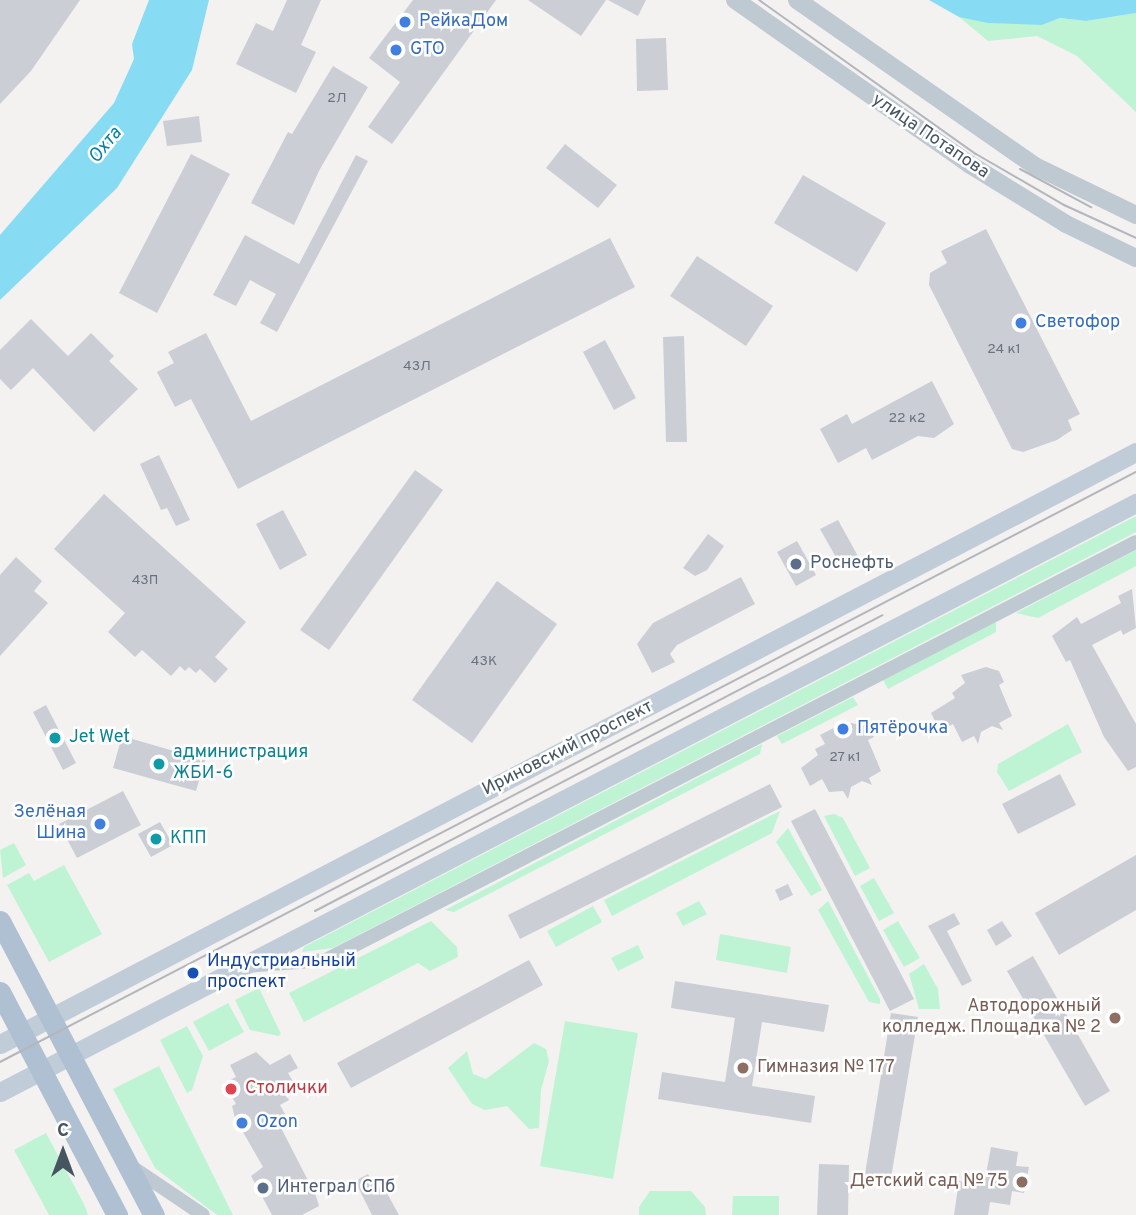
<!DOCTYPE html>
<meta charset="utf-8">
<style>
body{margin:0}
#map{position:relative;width:1136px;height:1215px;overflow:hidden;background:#f4f1f1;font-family:Overpass,sans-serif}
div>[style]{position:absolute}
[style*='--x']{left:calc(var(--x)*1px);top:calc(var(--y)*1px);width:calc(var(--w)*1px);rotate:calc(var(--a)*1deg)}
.green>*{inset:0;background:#bef4d3}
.water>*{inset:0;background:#87dcf4}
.building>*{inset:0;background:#cbced4}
.minor>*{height:14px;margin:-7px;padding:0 7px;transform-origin:7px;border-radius:7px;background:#bec9d2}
.tertiary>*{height:18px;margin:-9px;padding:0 9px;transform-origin:9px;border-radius:9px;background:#bec9d2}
.secondary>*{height:19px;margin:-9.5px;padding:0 9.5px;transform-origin:9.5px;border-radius:9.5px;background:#c1ccd9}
.primary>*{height:21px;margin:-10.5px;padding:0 10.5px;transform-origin:10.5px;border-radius:10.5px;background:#afc0d2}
.tram>*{height:2px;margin:-1px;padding:0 1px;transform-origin:1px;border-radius:1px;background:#b3b6bc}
.dots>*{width:19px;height:19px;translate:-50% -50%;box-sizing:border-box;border:4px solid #fff;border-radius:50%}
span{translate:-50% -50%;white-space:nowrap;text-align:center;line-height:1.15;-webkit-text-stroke:5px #fff;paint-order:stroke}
.number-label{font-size:14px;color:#68737e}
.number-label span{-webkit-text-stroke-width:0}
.shop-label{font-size:18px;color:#366cbe}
.left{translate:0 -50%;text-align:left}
.right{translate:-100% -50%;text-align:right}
.street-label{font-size:18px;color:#475561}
.service-label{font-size:18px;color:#4e5e75}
.culture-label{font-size:18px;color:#0d838f}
.transit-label{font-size:18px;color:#164399}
.education-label{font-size:18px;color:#785e54}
.health-label{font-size:18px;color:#be3a42}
.water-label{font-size:19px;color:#037fa2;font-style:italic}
.north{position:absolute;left:28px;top:1117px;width:70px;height:70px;-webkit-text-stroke:5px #fff;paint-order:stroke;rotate:0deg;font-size:19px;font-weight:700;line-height:28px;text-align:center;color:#475561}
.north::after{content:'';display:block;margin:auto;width:24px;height:32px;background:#475561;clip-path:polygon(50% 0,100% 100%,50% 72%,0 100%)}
</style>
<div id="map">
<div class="green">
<div style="clip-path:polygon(1136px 13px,1136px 112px,1077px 56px,1037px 36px,988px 41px,959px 17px,1042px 25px,1060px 18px,1086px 21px)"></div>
<div style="clip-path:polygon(1136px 516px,1136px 532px,333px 948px,302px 952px,304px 947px)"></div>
<div style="clip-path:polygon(1136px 550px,1136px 566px,1038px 618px,1016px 613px)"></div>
<div style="clip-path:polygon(996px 622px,996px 632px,888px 689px,883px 680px)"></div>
<div style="clip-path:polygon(853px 697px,858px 705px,782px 744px,777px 736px)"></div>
<div style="clip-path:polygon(1068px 724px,1082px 752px,1009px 791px,997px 772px,998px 764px)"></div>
<div style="clip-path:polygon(762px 744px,760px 754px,454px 912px,445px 910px)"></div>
<div style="clip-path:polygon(780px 811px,772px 833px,612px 916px,604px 900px)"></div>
<div style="clip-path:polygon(834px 814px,843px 818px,870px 868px,855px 876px,824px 816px)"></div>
<div style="clip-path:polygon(788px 828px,822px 890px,811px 896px,776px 842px)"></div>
<div style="clip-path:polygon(14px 843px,26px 865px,3px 878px,0 850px)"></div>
<div style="clip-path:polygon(64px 865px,102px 934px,49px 962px,7px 885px,29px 873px,34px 881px)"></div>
<div style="clip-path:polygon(874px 878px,894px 913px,879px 921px,860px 886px)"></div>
<div style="clip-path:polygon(699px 901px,707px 914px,683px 926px,676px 913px)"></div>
<div style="clip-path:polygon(828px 901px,880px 999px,880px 1004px,869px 1002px,818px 910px)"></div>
<div style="clip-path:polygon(593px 906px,602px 922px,556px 947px,547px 931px)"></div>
<div style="clip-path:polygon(431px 921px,457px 947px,458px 957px,430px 971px,418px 963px,304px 1022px,289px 993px)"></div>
<div style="clip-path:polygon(898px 921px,920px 958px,904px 967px,883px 930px)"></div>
<div style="clip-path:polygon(720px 934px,791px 947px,787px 973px,716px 960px)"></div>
<div style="clip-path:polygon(638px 945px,644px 958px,618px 971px,611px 958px)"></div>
<div style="clip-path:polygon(924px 964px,938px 989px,940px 1009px,919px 1009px,909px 974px)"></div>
<div style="clip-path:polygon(259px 988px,281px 1034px,278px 1036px,250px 1030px,235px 1000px)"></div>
<div style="clip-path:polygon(228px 1003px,244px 1032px,209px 1051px,193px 1022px)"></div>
<div style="clip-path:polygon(565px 1021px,638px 1033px,613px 1179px,540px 1166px)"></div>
<div style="clip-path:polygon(187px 1026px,203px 1056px,192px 1090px,187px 1093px,160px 1040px)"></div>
<div style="clip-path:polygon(534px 1043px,546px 1049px,549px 1061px,541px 1090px,539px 1128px,529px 1129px,507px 1106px,485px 1110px,472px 1104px,448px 1068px,467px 1051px,473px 1074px,486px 1079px)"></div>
<div style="clip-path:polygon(159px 1066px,233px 1215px,217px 1215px,155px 1168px,113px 1089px)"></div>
<div style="clip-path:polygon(46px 1133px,85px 1206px,88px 1215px,49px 1215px,14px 1150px)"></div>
<div style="clip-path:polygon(650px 1191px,691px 1191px,705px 1207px,706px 1215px,639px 1215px,639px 1207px)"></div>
<div style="clip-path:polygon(733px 1196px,779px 1196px,779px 1215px,732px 1215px)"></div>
</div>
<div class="water">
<div style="clip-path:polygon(149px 0,209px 0,192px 70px,117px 188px,0 300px,0 235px,114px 103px,134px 59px,132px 44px)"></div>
<div style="clip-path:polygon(929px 0,1136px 0,1136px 13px,1086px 21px,1060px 18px,1042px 25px,988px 23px,959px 17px)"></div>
</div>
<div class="building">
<div style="clip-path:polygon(0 0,80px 0,31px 71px,0 104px)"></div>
<div style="clip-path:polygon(287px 0,321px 0,301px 45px,316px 52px,296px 93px,236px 64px,256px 23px,273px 31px)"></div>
<div style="clip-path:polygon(413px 0,496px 0,392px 144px,368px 127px,400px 82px,369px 58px)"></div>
<div style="clip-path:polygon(528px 0,606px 0,581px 36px)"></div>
<div style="clip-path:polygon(608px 0,646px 0,638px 16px)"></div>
<div style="clip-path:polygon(666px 38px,668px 90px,637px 91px,636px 39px)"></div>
<div style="clip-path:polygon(333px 66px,368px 87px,320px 169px,294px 225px,251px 203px,288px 132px,292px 134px)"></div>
<div style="clip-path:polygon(199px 116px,202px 142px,167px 146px,163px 121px)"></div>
<div style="clip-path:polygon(565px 144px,617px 185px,598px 208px,546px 168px)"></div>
<div style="clip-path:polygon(191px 154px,230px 174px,157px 313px,119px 293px)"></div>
<div style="clip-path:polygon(356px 155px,368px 161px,277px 332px,260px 323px,276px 294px,250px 280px,236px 306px,213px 295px,245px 235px,299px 264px)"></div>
<div style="clip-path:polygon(803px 175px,886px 223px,857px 272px,774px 223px)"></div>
<div style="clip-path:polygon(986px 229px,1080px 414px,1068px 420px,1072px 430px,1057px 440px,1023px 452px,1012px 449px,929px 285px,930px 273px,947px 263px,941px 251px)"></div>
<div style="clip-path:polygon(610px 238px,635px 287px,238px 489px,191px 399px,175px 407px,157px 372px,174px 363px,168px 352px,206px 333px,251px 421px)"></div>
<div style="clip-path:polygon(697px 256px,773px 306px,746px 346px,670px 296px)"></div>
<div style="clip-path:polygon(31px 319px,68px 356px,91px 333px,114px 356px,109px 361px,138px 389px,94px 432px,33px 368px,11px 390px,0 379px,0 350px)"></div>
<div style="clip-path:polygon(684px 336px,687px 442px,666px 442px,663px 337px)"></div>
<div style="clip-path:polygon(605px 340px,636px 398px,614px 410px,583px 352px)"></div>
<div style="clip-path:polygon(932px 381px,954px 424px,934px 438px,918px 436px,872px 460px,866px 448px,838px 463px,820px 429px,847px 414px,852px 424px)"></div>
<div style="clip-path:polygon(159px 455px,190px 520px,176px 526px,167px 508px,161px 510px,140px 464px)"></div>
<div style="clip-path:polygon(415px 470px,443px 490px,329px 650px,300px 630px)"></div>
<div style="clip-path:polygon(104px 494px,246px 622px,215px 657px,228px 669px,215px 683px,200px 669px,196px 673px,189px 667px,185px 671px,180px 666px,171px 676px,142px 650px,135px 657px,108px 632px,125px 613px,54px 549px)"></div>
<div style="clip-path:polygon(283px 510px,307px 555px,280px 570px,256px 524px)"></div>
<div style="clip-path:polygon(838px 520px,859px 558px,842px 568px,820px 529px)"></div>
<div style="clip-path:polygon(708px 534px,724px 546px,707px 570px,695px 576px,683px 568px)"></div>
<div style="clip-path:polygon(797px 541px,816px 575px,796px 586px,777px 552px)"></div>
<div style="clip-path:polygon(16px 557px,42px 581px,34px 591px,48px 603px,0 656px,0 575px)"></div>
<div style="clip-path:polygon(741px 577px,755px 604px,677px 645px,670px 654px,675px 662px,652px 673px,637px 644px,653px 623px)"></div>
<div style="clip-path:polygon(497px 581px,557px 624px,472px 743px,412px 700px)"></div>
<div style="clip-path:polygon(1132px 589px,1136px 628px,1123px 635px,1121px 630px,1092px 645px,1136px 724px,1136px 767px,1128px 771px,1104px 737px,1070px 660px,1066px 662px,1052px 636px,1077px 617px,1081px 624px,1121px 603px,1118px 596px)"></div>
<div style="clip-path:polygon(986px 667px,999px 671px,1004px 682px,999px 685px,1012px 716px,999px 723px,1003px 730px,992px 726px,981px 732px,978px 744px,974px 736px,962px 742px,953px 724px,940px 731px,931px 713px,955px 698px,952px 693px,965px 683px,961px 675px)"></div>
<div style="clip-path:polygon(46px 705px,76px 763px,63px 770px,33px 712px)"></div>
<div style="clip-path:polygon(845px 722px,868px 726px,874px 737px,868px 740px,881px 771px,869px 778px,872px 785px,862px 781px,851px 787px,848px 799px,843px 791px,829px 792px,822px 779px,810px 786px,801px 768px,818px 755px,815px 749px,825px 744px,820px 735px)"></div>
<div style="clip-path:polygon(122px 736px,205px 760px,196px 791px,113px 768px)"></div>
<div style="clip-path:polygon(1060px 774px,1076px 805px,1018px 834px,1002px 804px)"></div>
<div style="clip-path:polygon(770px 784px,782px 807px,520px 939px,508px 915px)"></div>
<div style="clip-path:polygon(123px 791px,141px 825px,77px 858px,59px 824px)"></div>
<div style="clip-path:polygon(815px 809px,914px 999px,890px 1011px,791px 821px)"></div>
<div style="clip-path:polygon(160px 822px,173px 845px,151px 857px,138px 834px)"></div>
<div style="clip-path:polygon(1136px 855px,1136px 910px,1059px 955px,1035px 913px)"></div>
<div style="clip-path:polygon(788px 884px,793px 895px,780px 901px,775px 890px)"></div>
<div style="clip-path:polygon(954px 913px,960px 924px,947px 931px,972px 981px,962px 986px,928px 926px)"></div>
<div style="clip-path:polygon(1002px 921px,1012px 936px,996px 946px,987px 930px)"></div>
<div style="clip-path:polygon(1033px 956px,1110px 1091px,1085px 1106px,1007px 971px)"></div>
<div style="clip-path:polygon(529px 960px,543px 985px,351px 1088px,337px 1063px)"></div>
<div style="clip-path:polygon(675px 981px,829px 1005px,824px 1032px,762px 1022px,752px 1086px,815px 1096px,811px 1123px,658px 1099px,662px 1072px,725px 1082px,735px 1018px,671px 1008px)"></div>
<div style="clip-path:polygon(891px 1013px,918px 1017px,891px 1178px,865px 1174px)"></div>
<div style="clip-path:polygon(256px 1052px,270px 1065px,290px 1054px,298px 1068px,288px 1073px,295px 1085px,284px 1090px,289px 1100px,280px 1105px,285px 1114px,276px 1118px,316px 1196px,319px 1206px,302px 1215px,272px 1215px,251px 1176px,263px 1167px,235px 1118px,232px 1106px,236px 1104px,224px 1083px,236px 1077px,230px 1065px)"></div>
<div style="clip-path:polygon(991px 1147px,1018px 1152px,1016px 1166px,1029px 1167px,1024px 1193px,1012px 1191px,1010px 1205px,990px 1202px,988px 1215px,954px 1215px,959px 1181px,984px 1185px)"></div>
<div style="clip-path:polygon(819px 1164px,849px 1165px,848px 1215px,817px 1215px)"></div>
<div style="clip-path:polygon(368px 1174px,376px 1190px,383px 1186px,399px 1215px,372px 1215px,355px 1181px)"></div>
</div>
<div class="minor">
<div style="--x:244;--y:966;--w:82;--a:-4.2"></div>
<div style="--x:326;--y:960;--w:911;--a:-27.3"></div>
<div style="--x:129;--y:1165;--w:89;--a:34"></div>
</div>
<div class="tertiary">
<div style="--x:735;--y:0;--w:286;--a:35"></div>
<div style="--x:969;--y:164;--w:114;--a:31.7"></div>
<div style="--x:1066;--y:224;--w:78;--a:25.9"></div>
<div style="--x:797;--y:0;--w:290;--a:34.9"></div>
<div style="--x:1035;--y:166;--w:112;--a:25.9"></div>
</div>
<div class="secondary">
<div style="--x:0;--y:1044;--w:1281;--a:-27.53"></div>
<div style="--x:0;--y:1092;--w:1280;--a:-27.41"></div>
</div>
<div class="primary">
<div style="--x:0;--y:921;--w:332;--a:62.4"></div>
<div style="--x:0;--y:992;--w:252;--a:62.3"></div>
</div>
<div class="tram">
<div style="--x:759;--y:0;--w:266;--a:35.4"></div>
<div style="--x:976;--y:154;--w:102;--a:30.1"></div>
<div style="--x:1064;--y:205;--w:79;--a:24.6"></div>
<div style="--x:1020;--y:169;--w:81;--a:28.2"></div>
<div style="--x:315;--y:911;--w:640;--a:-27.53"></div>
<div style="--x:0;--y:1062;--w:1280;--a:-27.45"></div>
</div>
<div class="dots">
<div style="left:405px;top:22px;background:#3f7fe0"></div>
<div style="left:396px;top:50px;background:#3f7fe0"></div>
<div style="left:1021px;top:323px;background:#3f7fe0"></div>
<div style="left:796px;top:564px;background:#5c6f8a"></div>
<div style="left:843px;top:729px;background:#3f7fe0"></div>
<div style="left:55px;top:738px;background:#0f9aa8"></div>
<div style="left:159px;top:764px;background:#0f9aa8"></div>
<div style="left:100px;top:824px;background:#3f7fe0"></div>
<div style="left:156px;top:839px;background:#0f9aa8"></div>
<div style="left:193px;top:973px;background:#1a4fb4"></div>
<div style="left:1115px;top:1018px;background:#8d6e63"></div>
<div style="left:743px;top:1068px;background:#8d6e63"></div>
<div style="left:231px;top:1089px;background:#e0444e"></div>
<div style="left:242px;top:1123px;background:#3f7fe0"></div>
<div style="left:1022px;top:1182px;background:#8d6e63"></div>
<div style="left:263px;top:1188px;background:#5c6f8a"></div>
</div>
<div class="number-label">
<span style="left:337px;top:99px">2Л</span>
<span style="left:1004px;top:350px">24 к1</span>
<span style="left:417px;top:367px">43Л</span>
<span style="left:907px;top:419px">22 к2</span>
<span style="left:145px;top:581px">43П</span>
<span style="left:484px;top:662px">43К</span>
<span style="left:845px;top:758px">27 к1</span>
</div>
<div class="shop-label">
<span class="left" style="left:419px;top:22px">РейкаДом</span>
<span class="left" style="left:410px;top:50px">GTO</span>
<span class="left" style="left:1035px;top:323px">Светофор</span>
<span class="left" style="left:857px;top:729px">Пятёрочка</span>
<span class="right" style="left:86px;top:824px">Зелёная<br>Шина</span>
<span class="left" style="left:256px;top:1123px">Ozon</span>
</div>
<div class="street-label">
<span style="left:930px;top:137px;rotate:34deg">улица Потапова</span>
<span style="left:568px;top:749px;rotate:-27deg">Ириновский проспект</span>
</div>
<div class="service-label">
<span class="left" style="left:810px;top:564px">Роснефть</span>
<span class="left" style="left:277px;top:1188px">Интеграл СПб</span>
</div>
<div class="culture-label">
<span class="left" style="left:69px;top:738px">Jet Wet</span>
<span class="left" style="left:173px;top:764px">администрация<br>ЖБИ-6</span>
<span class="left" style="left:170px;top:839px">КПП</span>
</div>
<div class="transit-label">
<span class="left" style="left:207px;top:973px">Индустриальный<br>проспект</span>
</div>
<div class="education-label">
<span class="right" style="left:1101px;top:1018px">Автодорожный<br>колледж. Площадка № 2</span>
<span class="left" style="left:757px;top:1068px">Гимназия № 177</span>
<span class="right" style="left:1008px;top:1182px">Детский сад № 75</span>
</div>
<div class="health-label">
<span class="left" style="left:245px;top:1089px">Столички</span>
</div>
<div class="water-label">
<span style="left:106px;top:146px;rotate:-51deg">Охта</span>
</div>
<div class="north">С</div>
</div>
